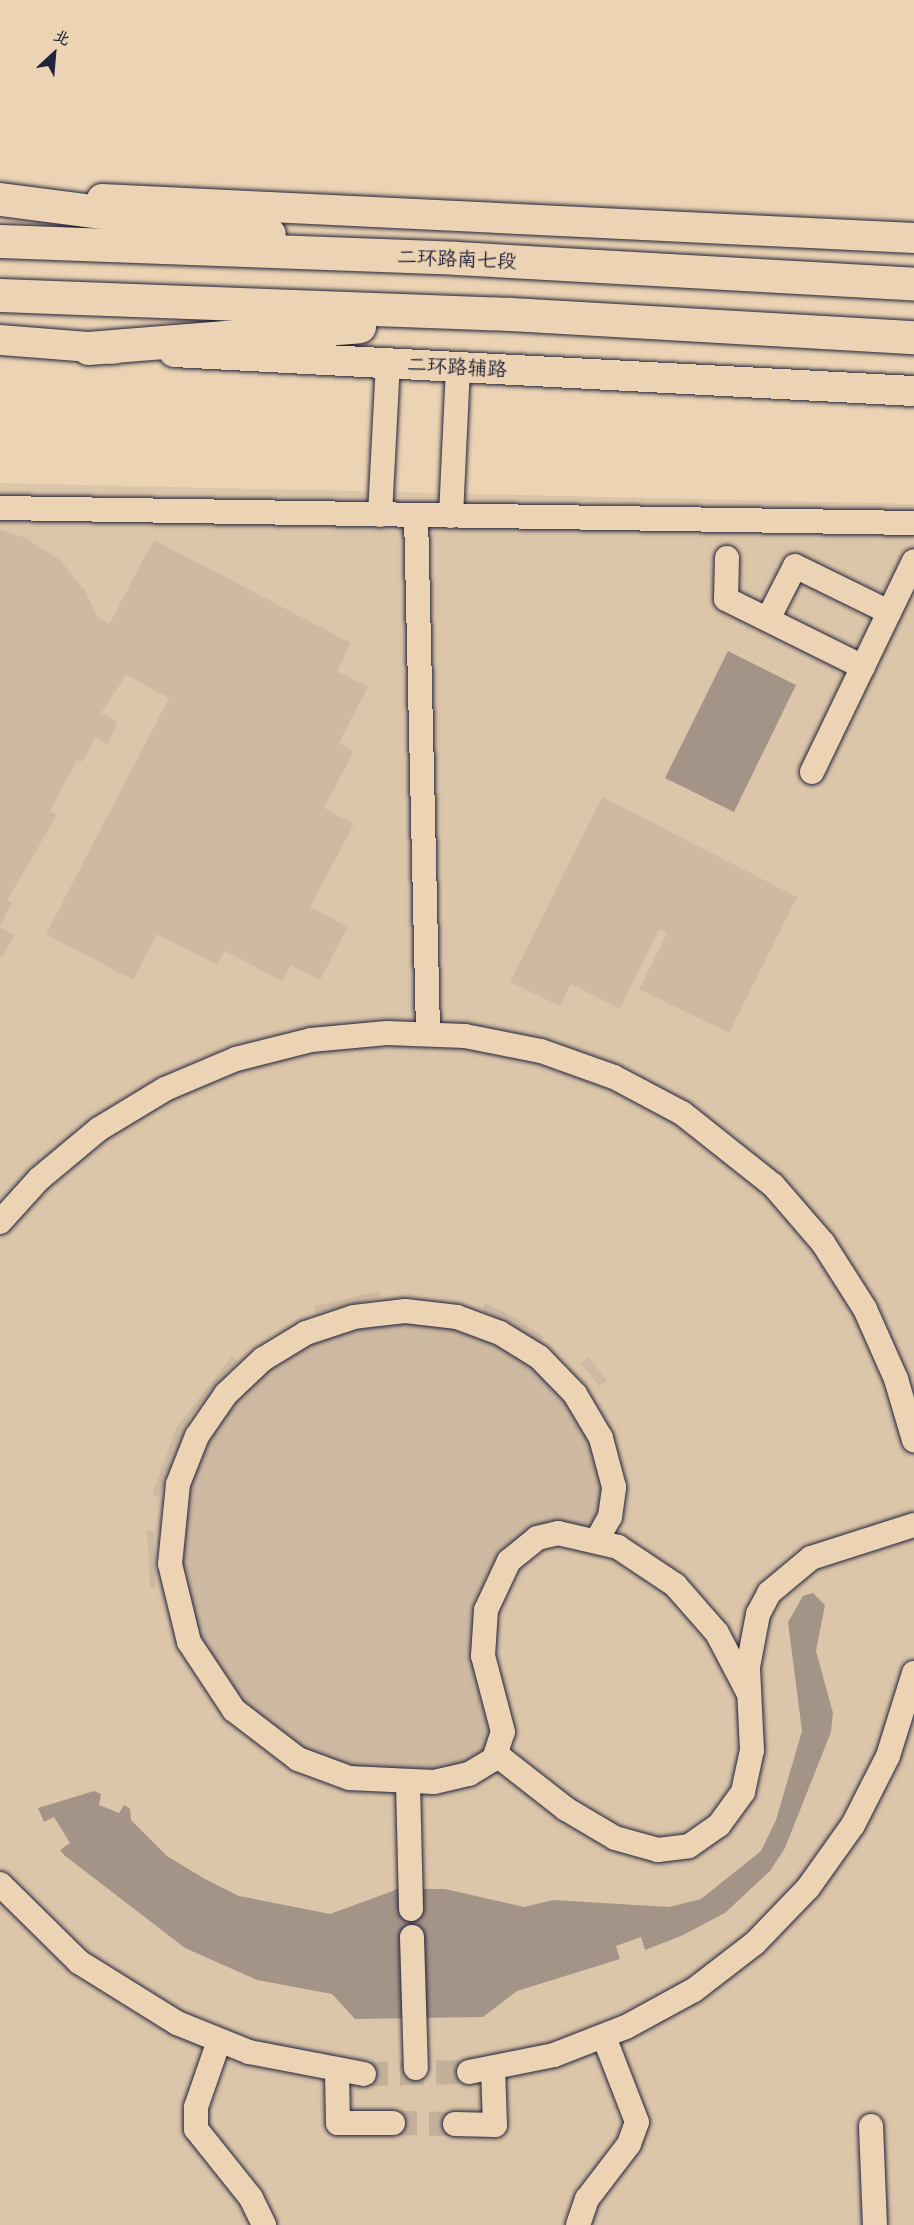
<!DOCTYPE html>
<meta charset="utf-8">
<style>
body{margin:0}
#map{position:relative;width:914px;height:2225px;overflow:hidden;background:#ebd3b3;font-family:Itim,"LXGW WenKai TC",sans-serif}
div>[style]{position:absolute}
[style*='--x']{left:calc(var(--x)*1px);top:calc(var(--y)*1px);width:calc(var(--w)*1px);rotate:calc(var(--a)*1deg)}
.built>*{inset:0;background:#dcc6aa}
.green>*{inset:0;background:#cebaa2}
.water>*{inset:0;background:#a49488}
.minor-tunnel>*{height:24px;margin-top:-12px;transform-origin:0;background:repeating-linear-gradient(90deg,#c3b09b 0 24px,transparent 0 36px)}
.roads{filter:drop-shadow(0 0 2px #22223b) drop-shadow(0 0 2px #22223b)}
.minor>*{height:24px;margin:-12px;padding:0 12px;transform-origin:12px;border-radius:12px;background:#ebd3b3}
.major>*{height:30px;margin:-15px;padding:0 15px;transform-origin:15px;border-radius:15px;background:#ebd3b3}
.highway>*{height:33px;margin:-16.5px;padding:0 16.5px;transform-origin:16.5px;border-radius:16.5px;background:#ebd3b3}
span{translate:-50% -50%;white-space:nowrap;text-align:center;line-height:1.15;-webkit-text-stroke:4.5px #ebd3b3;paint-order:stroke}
.street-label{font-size:20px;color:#22223b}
.north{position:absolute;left:24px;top:24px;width:60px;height:60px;-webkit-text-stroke:4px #ebd3b3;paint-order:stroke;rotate:26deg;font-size:16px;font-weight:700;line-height:24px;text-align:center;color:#22223b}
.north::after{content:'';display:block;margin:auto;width:21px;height:27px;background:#22223b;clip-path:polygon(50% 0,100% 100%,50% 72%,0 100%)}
</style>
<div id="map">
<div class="built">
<div style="clip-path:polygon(0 483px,914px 504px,914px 2225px,0 2225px)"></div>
</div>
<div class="green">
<div style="clip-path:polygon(0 530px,26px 538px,60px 560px,86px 592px,97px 617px,109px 624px,154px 540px,351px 643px,337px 671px,368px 687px,339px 743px,354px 751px,324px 808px,354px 824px,310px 907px,348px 927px,320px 980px,291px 965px,282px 981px,225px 951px,217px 965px,157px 934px,133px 980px,46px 934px,169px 698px,126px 675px,101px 713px,118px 722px,107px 744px,95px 738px,82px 762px,77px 760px,50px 811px,57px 815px,7px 900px,12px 903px,0 926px)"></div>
<div style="clip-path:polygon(602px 797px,797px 897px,729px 1033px,639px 989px,667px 933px,659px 929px,620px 1009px,571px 984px,560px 1006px,510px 982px)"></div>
<div style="clip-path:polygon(0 927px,15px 935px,2px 958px,0 957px)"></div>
<div style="clip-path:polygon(380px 1291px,380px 1298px,316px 1313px,314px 1306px)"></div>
<div style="clip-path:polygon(485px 1303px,519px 1320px,544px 1337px,539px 1344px,482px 1311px)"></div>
<div style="clip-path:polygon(380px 1318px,477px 1329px,554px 1378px,605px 1463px,599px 1516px,589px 1525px,557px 1527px,487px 1586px,496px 1745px,468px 1768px,433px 1777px,350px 1772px,257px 1724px,185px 1615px,178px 1511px,215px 1417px,287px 1350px)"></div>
<div style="clip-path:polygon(232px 1356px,238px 1361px,190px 1417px,159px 1497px,152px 1495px,176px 1428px)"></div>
<div style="clip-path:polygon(588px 1357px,607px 1380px,599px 1386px,581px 1364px)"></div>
<div style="clip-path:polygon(147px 1531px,154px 1531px,156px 1588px,150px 1588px)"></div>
</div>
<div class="water">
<div style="clip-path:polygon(728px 651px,796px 685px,734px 812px,665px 778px)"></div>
<div style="clip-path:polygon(813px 1593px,825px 1605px,816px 1651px,833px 1713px,831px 1732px,785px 1848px,770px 1871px,725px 1913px,681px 1936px,645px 1950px,641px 1937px,616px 1946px,620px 1959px,517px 1991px,483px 2017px,355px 2019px,332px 1994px,257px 1980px,185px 1948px,64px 1855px,60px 1850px,70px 1843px,54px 1817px,44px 1822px,38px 1808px,94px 1791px,101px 1794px,99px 1805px,119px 1813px,124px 1805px,130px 1809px,131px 1820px,167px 1856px,205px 1879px,239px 1896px,330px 1914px,398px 1889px,445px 1889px,524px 1907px,553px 1900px,669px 1907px,701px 1899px,761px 1851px,776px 1820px,802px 1731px,788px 1622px,803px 1596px)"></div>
</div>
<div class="minor-tunnel">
<div style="--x:364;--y:2074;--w:105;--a:-1.1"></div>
<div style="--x:393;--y:2123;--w:62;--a:0.9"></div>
</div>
<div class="roads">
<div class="minor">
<div style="--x:0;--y:508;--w:914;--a:0.94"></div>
<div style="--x:380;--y:515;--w:152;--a:-87"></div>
<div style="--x:416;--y:515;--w:518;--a:88.67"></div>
<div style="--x:451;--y:516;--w:149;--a:-87.3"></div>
<div style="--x:727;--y:558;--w:41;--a:91.4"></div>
<div style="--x:726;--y:599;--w:153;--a:26.4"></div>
<div style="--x:768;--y:619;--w:59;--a:-63"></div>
<div style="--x:795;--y:566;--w:105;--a:26.1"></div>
<div style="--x:812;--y:772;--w:234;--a:-64.2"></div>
<div style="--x:0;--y:1222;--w:58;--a:-47.8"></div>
<div style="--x:39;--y:1179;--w:78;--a:-39.8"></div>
<div style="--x:99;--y:1129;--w:77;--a:-31.2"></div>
<div style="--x:165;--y:1089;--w:77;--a:-22.9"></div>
<div style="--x:236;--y:1059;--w:77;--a:-14.2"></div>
<div style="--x:311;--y:1040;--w:76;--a:-5.3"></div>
<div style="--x:387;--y:1033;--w:78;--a:2.2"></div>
<div style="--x:465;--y:1036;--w:77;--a:11.2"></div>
<div style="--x:541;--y:1051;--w:77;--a:19.6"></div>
<div style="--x:614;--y:1077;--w:77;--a:27.9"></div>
<div style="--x:682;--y:1113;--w:116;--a:38.4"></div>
<div style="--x:773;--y:1185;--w:77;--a:49.2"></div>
<div style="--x:823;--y:1243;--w:78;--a:57.5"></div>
<div style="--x:865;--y:1309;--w:77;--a:66.1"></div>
<div style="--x:896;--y:1379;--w:64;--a:73.6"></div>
<div style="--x:597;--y:1540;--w:26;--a:-61"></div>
<div style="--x:610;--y:1517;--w:30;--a:-82"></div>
<div style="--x:614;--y:1487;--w:51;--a:-104.9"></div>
<div style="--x:601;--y:1438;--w:51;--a:-120.6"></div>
<div style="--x:575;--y:1394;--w:52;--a:-134.2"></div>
<div style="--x:539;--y:1357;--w:46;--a:-148.4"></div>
<div style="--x:500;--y:1333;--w:46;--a:-159.6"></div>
<div style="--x:457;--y:1317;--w:52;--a:-173.4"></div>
<div style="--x:405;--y:1311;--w:51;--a:173.3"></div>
<div style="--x:354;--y:1317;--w:51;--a:161.6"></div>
<div style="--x:306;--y:1333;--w:50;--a:148.8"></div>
<div style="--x:263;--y:1359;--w:51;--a:136.6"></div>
<div style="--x:226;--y:1394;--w:51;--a:124.6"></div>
<div style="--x:197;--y:1436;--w:52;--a:111.6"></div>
<div style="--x:178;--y:1484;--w:80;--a:95.7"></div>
<div style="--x:170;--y:1564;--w:80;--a:76.3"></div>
<div style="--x:189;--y:1642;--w:82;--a:56.5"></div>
<div style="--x:234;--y:1710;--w:81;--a:37.4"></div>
<div style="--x:298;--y:1759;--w:54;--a:20.4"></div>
<div style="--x:349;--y:1778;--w:85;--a:2.7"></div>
<div style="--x:434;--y:1782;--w:36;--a:-13"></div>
<div style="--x:469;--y:1774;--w:29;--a:-31"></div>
<div style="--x:494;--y:1759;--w:28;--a:-72"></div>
<div style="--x:503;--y:1732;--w:79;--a:-104.7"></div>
<div style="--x:483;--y:1656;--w:46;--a:-86.3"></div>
<div style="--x:486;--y:1610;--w:54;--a:-64.9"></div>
<div style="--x:509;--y:1561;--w:36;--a:-39"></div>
<div style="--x:537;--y:1538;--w:22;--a:-13"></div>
<div style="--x:558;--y:1533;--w:62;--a:13.1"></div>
<div style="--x:618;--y:1547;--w:69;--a:33.7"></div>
<div style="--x:675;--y:1585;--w:64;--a:48.8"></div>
<div style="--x:717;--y:1633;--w:67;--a:62.3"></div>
<div style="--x:497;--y:1755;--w:88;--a:38"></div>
<div style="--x:566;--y:1809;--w:57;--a:30.6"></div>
<div style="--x:615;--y:1838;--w:45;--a:15.6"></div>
<div style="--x:658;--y:1850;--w:31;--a:-7"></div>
<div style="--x:689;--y:1846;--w:37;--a:-35"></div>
<div style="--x:719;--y:1825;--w:41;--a:-54"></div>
<div style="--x:743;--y:1792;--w:43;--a:-77.9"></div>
<div style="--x:752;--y:1750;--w:83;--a:-92.8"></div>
<div style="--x:748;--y:1667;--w:54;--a:-79.3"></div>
<div style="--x:758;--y:1614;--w:24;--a:-62"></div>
<div style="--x:769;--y:1593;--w:55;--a:-39.8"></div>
<div style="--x:811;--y:1558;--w:108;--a:-17.8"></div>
<div style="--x:408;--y:1784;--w:125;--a:88.6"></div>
<div style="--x:0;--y:1884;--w:111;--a:44.6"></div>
<div style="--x:79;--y:1962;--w:115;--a:31.9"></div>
<div style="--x:177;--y:2023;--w:78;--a:21.9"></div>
<div style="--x:249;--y:2052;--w:117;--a:10.8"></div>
<div style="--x:412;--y:1937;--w:131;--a:88.3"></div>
<div style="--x:219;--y:2041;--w:70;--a:109.2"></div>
<div style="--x:196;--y:2107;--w:22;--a:90"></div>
<div style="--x:196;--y:2129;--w:88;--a:51.4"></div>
<div style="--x:251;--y:2198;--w:30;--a:64"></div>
<div style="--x:337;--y:2071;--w:52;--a:88.9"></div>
<div style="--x:338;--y:2123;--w:55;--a:0"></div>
<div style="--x:469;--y:2072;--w:87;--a:-11.3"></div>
<div style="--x:554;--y:2055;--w:77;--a:-21.3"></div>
<div style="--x:626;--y:2027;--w:77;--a:-28.6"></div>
<div style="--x:694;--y:1990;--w:77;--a:-37.6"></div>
<div style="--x:755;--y:1943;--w:76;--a:-46.1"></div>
<div style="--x:808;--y:1888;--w:77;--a:-54.5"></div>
<div style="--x:853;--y:1825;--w:77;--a:-63.1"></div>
<div style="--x:888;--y:1756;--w:87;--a:-72.6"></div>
<div style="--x:455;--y:2124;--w:40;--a:1.4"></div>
<div style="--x:495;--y:2125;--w:56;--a:-92"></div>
<div style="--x:871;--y:2126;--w:99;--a:87.7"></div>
<div style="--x:578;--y:2225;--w:28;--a:-71"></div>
<div style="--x:587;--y:2199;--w:69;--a:-52.6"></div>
<div style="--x:629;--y:2144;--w:23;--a:-70"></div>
<div style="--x:637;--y:2122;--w:91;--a:-111.2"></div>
</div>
<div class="major">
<div style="--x:102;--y:199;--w:813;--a:2.75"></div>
<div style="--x:0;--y:340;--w:114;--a:4.5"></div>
<div style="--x:174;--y:352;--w:741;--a:3.02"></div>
</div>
<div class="highway">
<div style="--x:0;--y:199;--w:271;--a:7.4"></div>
<div style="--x:0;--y:241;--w:456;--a:2.1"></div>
<div style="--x:456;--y:258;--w:459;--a:3.2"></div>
<div style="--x:0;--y:295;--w:510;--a:2.13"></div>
<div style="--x:510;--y:314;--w:405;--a:3.3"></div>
<div style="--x:88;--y:348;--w:272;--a:-4.6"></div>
</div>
</div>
<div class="street-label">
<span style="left:457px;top:259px;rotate:2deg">二环路南七段</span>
<span style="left:457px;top:367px;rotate:3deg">二环路辅路</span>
</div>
<div class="north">北</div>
</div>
